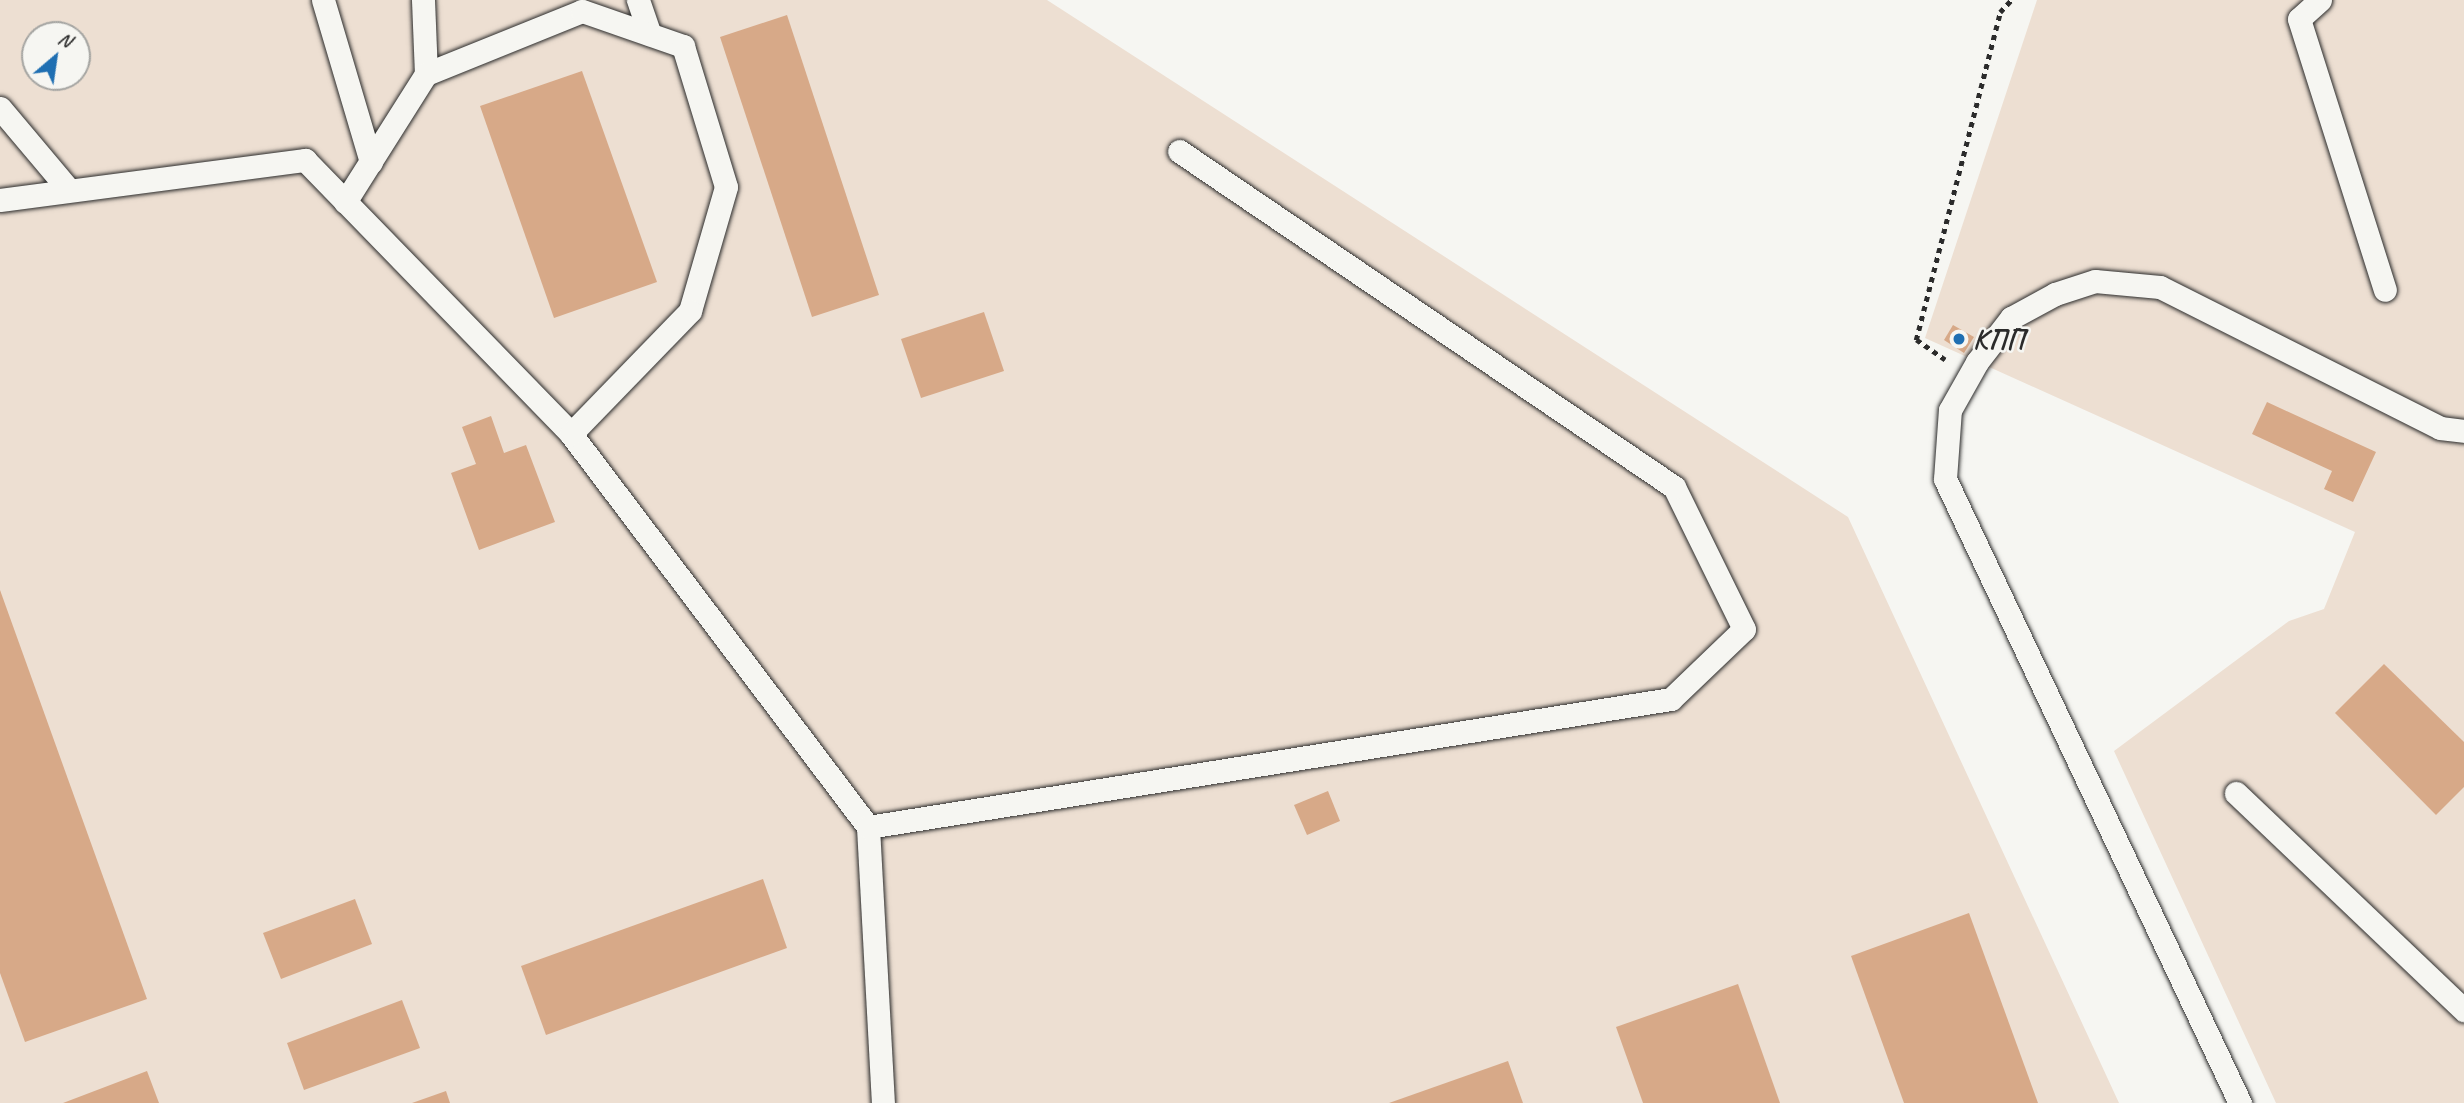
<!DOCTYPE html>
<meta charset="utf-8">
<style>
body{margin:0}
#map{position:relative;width:2464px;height:1103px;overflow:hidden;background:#f6f6f2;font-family:Caveat,sans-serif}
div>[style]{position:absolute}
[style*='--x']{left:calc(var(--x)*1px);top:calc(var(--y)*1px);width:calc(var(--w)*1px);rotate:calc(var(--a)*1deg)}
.built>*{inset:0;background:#eddfd2}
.building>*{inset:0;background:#d7a988}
.path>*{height:4.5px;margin-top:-2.25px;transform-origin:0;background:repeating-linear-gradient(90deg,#2b2b2b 0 5px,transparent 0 10px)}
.roads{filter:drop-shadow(0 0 2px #2b2b2b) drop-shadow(0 0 2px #2b2b2b)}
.service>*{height:23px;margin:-11.5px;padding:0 11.5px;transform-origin:11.5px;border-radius:11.5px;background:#f6f6f2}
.dots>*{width:19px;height:19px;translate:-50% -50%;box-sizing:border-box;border:4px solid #f6f6f2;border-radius:50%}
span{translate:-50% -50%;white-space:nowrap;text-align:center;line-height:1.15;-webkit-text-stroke:5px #f6f6f2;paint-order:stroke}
.poi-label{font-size:28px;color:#2b2b2b;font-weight:700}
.left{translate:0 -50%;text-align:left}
.north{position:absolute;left:21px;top:21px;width:70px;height:70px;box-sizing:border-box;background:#f6f6f2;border:2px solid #a5a5a2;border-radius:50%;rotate:29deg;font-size:19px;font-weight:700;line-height:28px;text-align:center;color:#2b2b2b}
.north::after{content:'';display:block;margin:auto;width:24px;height:32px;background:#1f6fb2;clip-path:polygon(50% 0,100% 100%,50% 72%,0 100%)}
</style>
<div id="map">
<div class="built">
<div style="clip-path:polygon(evenodd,0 0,1047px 0,1848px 517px,2119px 1103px,0 1103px,0 0,35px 35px,77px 35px,77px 77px,35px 77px,35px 35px)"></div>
<div style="clip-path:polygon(2037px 0,2464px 0,2464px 1103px,2276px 1103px,2114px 751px,2289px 621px,2324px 609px,2355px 532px,1925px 338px)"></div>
</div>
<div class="building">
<div style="clip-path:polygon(787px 15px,879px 295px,812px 317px,720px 37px)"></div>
<div style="clip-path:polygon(582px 71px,657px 282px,554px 318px,480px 106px)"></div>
<div style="clip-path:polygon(984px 312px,1004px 371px,921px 398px,901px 339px)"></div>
<div style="clip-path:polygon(1953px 325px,1974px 337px,1964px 353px,1944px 340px)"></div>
<div style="clip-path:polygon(2267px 402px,2376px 452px,2353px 502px,2324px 489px,2332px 471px,2252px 434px)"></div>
<div style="clip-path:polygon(491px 416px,504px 453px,526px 445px,555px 522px,479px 550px,451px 473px,476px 464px,462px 427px)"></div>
<div style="clip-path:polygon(0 590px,147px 999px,25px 1042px,0 973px)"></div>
<div style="clip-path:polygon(2384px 664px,2464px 742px,2464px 787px,2436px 815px,2335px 713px)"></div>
<div style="clip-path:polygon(1328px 791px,1340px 821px,1307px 835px,1294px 805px)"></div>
<div style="clip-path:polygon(763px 879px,787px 948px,546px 1035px,521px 966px)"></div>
<div style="clip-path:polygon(355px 899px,372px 944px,281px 979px,263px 933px)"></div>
<div style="clip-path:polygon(1969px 913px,2038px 1103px,1904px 1103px,1851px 956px)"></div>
<div style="clip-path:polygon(1738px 984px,1780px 1103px,1643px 1103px,1616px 1027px)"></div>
<div style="clip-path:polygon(402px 1000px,420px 1048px,304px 1090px,287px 1043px)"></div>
<div style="clip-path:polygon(1508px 1061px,1523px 1103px,1389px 1103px)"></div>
<div style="clip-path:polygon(147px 1071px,159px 1103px,63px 1103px)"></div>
<div style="clip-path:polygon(446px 1091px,450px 1103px,412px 1103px)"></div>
</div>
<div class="path">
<div style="--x:1945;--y:360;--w:35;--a:-145"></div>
<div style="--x:1916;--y:340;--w:339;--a:-75.6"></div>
<div style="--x:2000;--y:12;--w:16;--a:-47"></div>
</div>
<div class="roads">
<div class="service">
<div style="--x:323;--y:0;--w:169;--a:73.5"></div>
<div style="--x:423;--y:0;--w:74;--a:87.7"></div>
<div style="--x:638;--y:0;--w:36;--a:71"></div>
<div style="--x:2320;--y:0;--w:28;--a:138"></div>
<div style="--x:2299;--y:19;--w:284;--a:72.4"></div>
<div style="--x:0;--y:108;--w:107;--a:49.9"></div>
<div style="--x:0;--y:200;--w:308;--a:-7.5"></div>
<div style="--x:305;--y:160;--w:382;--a:45.8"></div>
<div style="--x:571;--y:434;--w:493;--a:52.9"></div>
<div style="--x:868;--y:827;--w:276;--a:86.9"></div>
<div style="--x:345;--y:202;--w:151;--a:-57.7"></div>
<div style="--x:426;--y:74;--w:168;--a:-22"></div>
<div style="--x:582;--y:11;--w:107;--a:19.1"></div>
<div style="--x:683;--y:46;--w:147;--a:73"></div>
<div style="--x:726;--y:187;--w:129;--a:106.2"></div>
<div style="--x:690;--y:311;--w:171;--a:134.1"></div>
<div style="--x:2236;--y:793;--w:315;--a:43.6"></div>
<div style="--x:868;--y:827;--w:813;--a:-9.06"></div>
<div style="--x:1671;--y:699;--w:101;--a:-43.8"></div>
<div style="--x:1744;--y:629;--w:158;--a:-116.2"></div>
<div style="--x:1674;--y:487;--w:598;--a:-145.83"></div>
<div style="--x:2240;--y:1103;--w:690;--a:-115.3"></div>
<div style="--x:1945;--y:479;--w:69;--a:-85.9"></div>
<div style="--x:1950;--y:410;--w:55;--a:-60.6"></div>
<div style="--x:1977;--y:362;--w:56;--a:-52.3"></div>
<div style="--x:2011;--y:318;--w:50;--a:-28.6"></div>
<div style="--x:2055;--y:294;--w:42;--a:-18"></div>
<div style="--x:2095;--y:281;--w:65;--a:5.3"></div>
<div style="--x:2160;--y:287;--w:313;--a:26.7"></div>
<div style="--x:2440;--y:428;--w:24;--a:7"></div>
</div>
</div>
<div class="dots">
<div style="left:1959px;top:339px;background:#1f6fb2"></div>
</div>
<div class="poi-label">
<span class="left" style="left:1973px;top:339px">КПП</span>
</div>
<div class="north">N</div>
</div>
